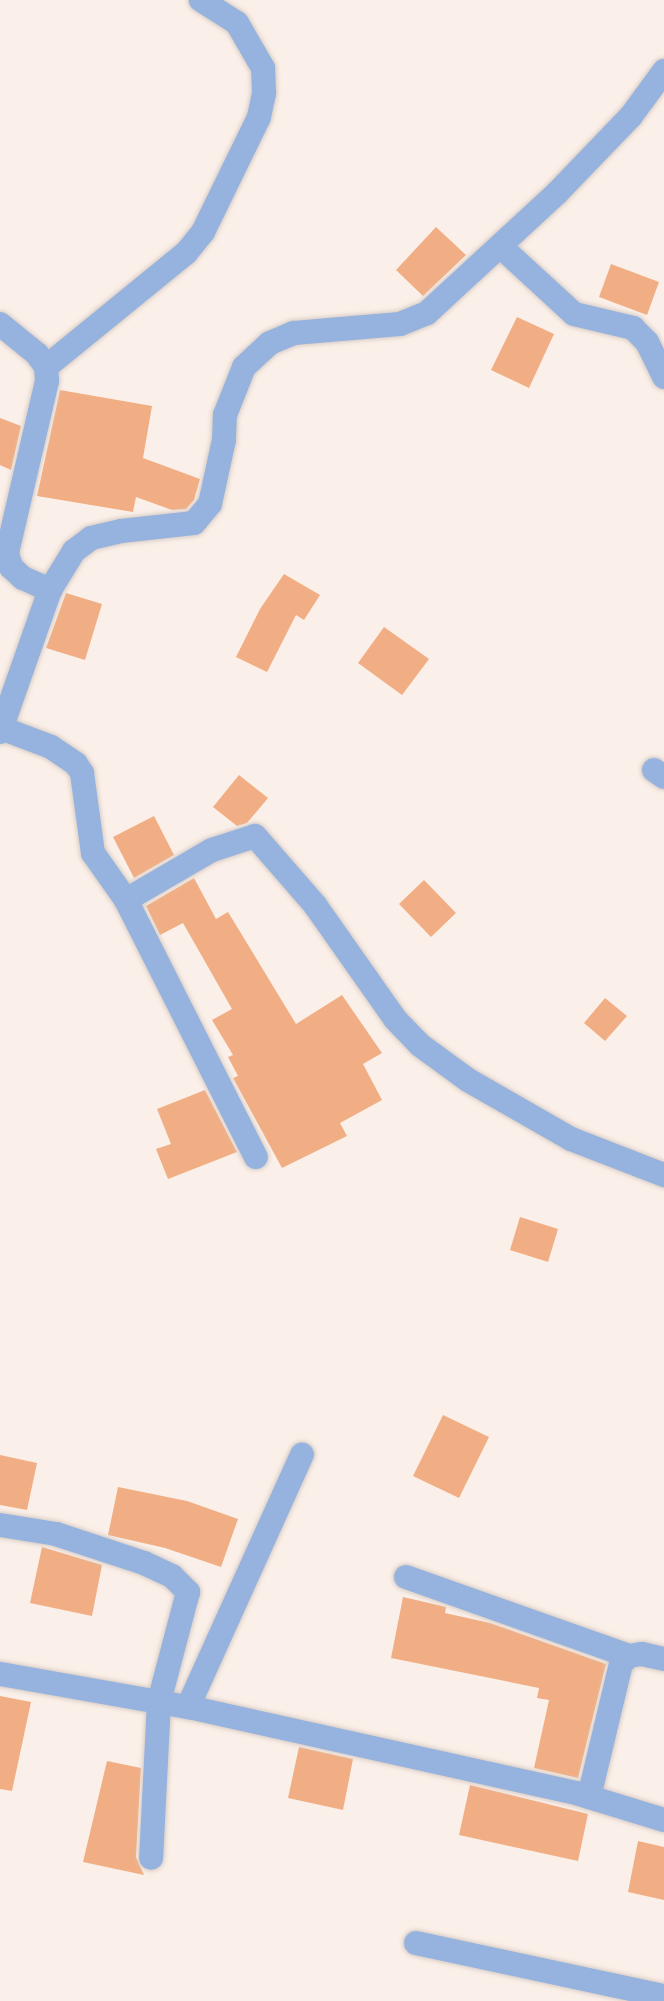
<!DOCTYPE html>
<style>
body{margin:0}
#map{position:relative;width:664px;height:2001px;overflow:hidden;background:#fbf0e9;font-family:Figtree,sans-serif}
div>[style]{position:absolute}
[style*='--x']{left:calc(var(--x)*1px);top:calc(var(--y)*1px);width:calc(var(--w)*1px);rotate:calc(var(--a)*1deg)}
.building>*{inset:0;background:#f1ae84}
.roads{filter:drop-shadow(0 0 2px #d8cdc6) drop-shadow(0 0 2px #d8cdc6)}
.minor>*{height:24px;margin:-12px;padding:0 12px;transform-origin:12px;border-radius:12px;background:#95b3de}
.tertiary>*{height:24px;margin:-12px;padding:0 12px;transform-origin:12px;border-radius:12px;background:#95b3de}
span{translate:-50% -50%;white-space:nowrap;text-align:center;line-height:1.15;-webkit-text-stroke:6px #fbf0e9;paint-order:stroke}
</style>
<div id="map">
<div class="building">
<div style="clip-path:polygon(436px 227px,466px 255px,423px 296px,396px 270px)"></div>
<div style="clip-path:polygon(611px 264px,659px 282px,647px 315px,599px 297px)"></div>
<div style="clip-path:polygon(517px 317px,554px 334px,529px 388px,491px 370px)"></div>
<div style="clip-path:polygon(60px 390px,152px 406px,143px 458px,200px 479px,194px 500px,186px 509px,172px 510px,136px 497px,133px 512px,37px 496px)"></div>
<div style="clip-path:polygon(0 418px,21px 426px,11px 470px,0 465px)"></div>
<div style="clip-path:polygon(284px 574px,320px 595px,304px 620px,296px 615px,267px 672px,236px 657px,260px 609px)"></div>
<div style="clip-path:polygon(66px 593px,102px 604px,85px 660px,46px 648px)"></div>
<div style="clip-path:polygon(384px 627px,429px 659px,402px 695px,358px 663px)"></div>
<div style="clip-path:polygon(239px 775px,268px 798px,247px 823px,237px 826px,213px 807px)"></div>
<div style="clip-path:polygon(154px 816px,174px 855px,134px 878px,113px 837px)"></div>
<div style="clip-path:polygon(194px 878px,216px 919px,228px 912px,296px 1024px,342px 995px,382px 1053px,363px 1064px,382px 1100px,340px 1123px,347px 1136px,282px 1168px,233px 1078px,238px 1076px,228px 1057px,233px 1055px,212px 1020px,232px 1009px,183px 923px,160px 935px,146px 906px)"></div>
<div style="clip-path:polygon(424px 880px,456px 913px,431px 937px,399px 904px)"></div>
<div style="clip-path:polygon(605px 998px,627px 1016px,605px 1041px,584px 1023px)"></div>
<div style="clip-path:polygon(205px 1090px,237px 1152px,168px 1179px,156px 1149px,171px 1144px,157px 1109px)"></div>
<div style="clip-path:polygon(520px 1217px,558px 1229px,548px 1262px,510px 1250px)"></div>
<div style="clip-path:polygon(443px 1415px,489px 1437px,459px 1498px,413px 1476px)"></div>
<div style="clip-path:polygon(0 1455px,37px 1463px,27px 1510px,0 1505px)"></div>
<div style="clip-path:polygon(118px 1487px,187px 1501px,238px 1519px,221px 1567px,165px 1548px,108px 1535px)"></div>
<div style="clip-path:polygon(42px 1547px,102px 1565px,92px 1616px,30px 1603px)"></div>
<div style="clip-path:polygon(403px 1597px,442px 1606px,446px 1607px,445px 1613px,490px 1623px,606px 1664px,578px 1778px,534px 1768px,549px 1700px,537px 1698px,539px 1688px,391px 1658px)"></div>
<div style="clip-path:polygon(0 1696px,31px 1702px,12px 1791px,0 1789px)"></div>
<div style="clip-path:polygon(299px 1747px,353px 1759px,343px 1810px,288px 1798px)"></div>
<div style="clip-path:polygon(107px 1761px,141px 1768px,136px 1857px,144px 1875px,83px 1862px)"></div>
<div style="clip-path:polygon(470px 1785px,588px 1814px,578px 1861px,459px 1835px)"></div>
<div style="clip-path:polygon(638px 1841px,664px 1847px,664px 1900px,628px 1892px)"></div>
</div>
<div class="roads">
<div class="minor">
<div style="--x:500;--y:246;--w:100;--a:42.6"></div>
<div style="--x:574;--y:314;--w:61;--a:13.3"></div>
<div style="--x:633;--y:328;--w:20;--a:45"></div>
<div style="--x:647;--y:342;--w:39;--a:64"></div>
<div style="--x:0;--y:324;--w:48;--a:39"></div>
<div style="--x:37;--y:354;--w:16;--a:55"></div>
<div style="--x:46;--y:367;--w:14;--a:86"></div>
<div style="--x:47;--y:381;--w:177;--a:103.1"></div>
<div style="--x:7;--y:553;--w:15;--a:74"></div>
<div style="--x:11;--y:567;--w:16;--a:43"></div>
<div style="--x:23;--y:578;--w:30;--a:24"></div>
<div style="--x:46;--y:367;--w:181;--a:-39.2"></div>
<div style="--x:186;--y:253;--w:27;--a:-51"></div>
<div style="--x:203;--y:232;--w:128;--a:-64"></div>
<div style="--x:259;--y:117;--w:25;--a:-78"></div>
<div style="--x:264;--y:93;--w:25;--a:-92"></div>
<div style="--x:263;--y:68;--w:52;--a:-120"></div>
<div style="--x:237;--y:23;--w:43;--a:-147.4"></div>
<div style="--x:1;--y:728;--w:53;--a:20.8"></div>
<div style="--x:51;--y:747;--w:30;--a:34"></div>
<div style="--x:76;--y:764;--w:11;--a:56"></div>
<div style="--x:82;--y:773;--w:81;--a:82.2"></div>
<div style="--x:93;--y:853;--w:57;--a:54.9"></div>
<div style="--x:126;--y:900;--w:288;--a:63.2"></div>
<div style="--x:654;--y:770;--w:12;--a:35"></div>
<div style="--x:126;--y:900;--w:99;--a:-30.2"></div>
<div style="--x:212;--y:850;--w:45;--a:-18"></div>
<div style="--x:255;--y:836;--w:91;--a:49"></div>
<div style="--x:315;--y:905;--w:139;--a:54.9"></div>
<div style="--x:395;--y:1019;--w:36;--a:46"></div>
<div style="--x:420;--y:1045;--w:59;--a:36.1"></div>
<div style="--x:468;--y:1080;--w:119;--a:29.8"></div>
<div style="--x:571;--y:1139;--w:100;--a:21.2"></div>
<div style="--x:0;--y:1525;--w:57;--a:9.1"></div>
<div style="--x:56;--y:1534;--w:93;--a:18.2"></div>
<div style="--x:144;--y:1563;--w:31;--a:25"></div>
<div style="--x:172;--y:1576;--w:23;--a:45"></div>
<div style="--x:188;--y:1592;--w:114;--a:104.8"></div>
<div style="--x:159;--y:1702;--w:156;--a:92.9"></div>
<div style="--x:406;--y:1577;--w:237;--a:19.5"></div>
<div style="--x:0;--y:1674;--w:191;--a:10"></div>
<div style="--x:188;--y:1707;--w:397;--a:12.5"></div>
<div style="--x:576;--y:1793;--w:92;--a:17.1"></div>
<div style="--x:188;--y:1707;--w:277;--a:-65.7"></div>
<div style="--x:589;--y:1797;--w:137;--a:-76.5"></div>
<div style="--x:621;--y:1664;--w:11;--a:-45"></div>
<div style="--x:629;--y:1656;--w:13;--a:-9"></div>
<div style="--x:642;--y:1654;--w:23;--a:13"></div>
<div style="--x:416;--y:1943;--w:254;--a:12.1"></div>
</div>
<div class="tertiary">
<div style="--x:0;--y:732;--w:151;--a:-70.6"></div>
<div style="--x:50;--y:590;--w:46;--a:-58.4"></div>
<div style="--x:74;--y:551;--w:21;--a:-37"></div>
<div style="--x:91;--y:538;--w:31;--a:-13"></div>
<div style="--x:121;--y:531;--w:73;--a:-6.3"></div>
<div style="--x:194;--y:523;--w:25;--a:-50"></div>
<div style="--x:210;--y:504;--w:66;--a:-77.7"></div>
<div style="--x:224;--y:440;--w:25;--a:-88"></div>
<div style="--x:225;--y:415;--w:52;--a:-68.4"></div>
<div style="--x:244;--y:367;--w:35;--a:-43"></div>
<div style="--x:270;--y:343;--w:26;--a:-23"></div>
<div style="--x:294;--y:333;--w:106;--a:-4.9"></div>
<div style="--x:400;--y:324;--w:29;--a:-22"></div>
<div style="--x:427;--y:313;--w:176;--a:-42.7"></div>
<div style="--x:556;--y:194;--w:108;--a:-46.1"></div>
<div style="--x:631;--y:116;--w:56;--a:-53.7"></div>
</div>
</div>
</div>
